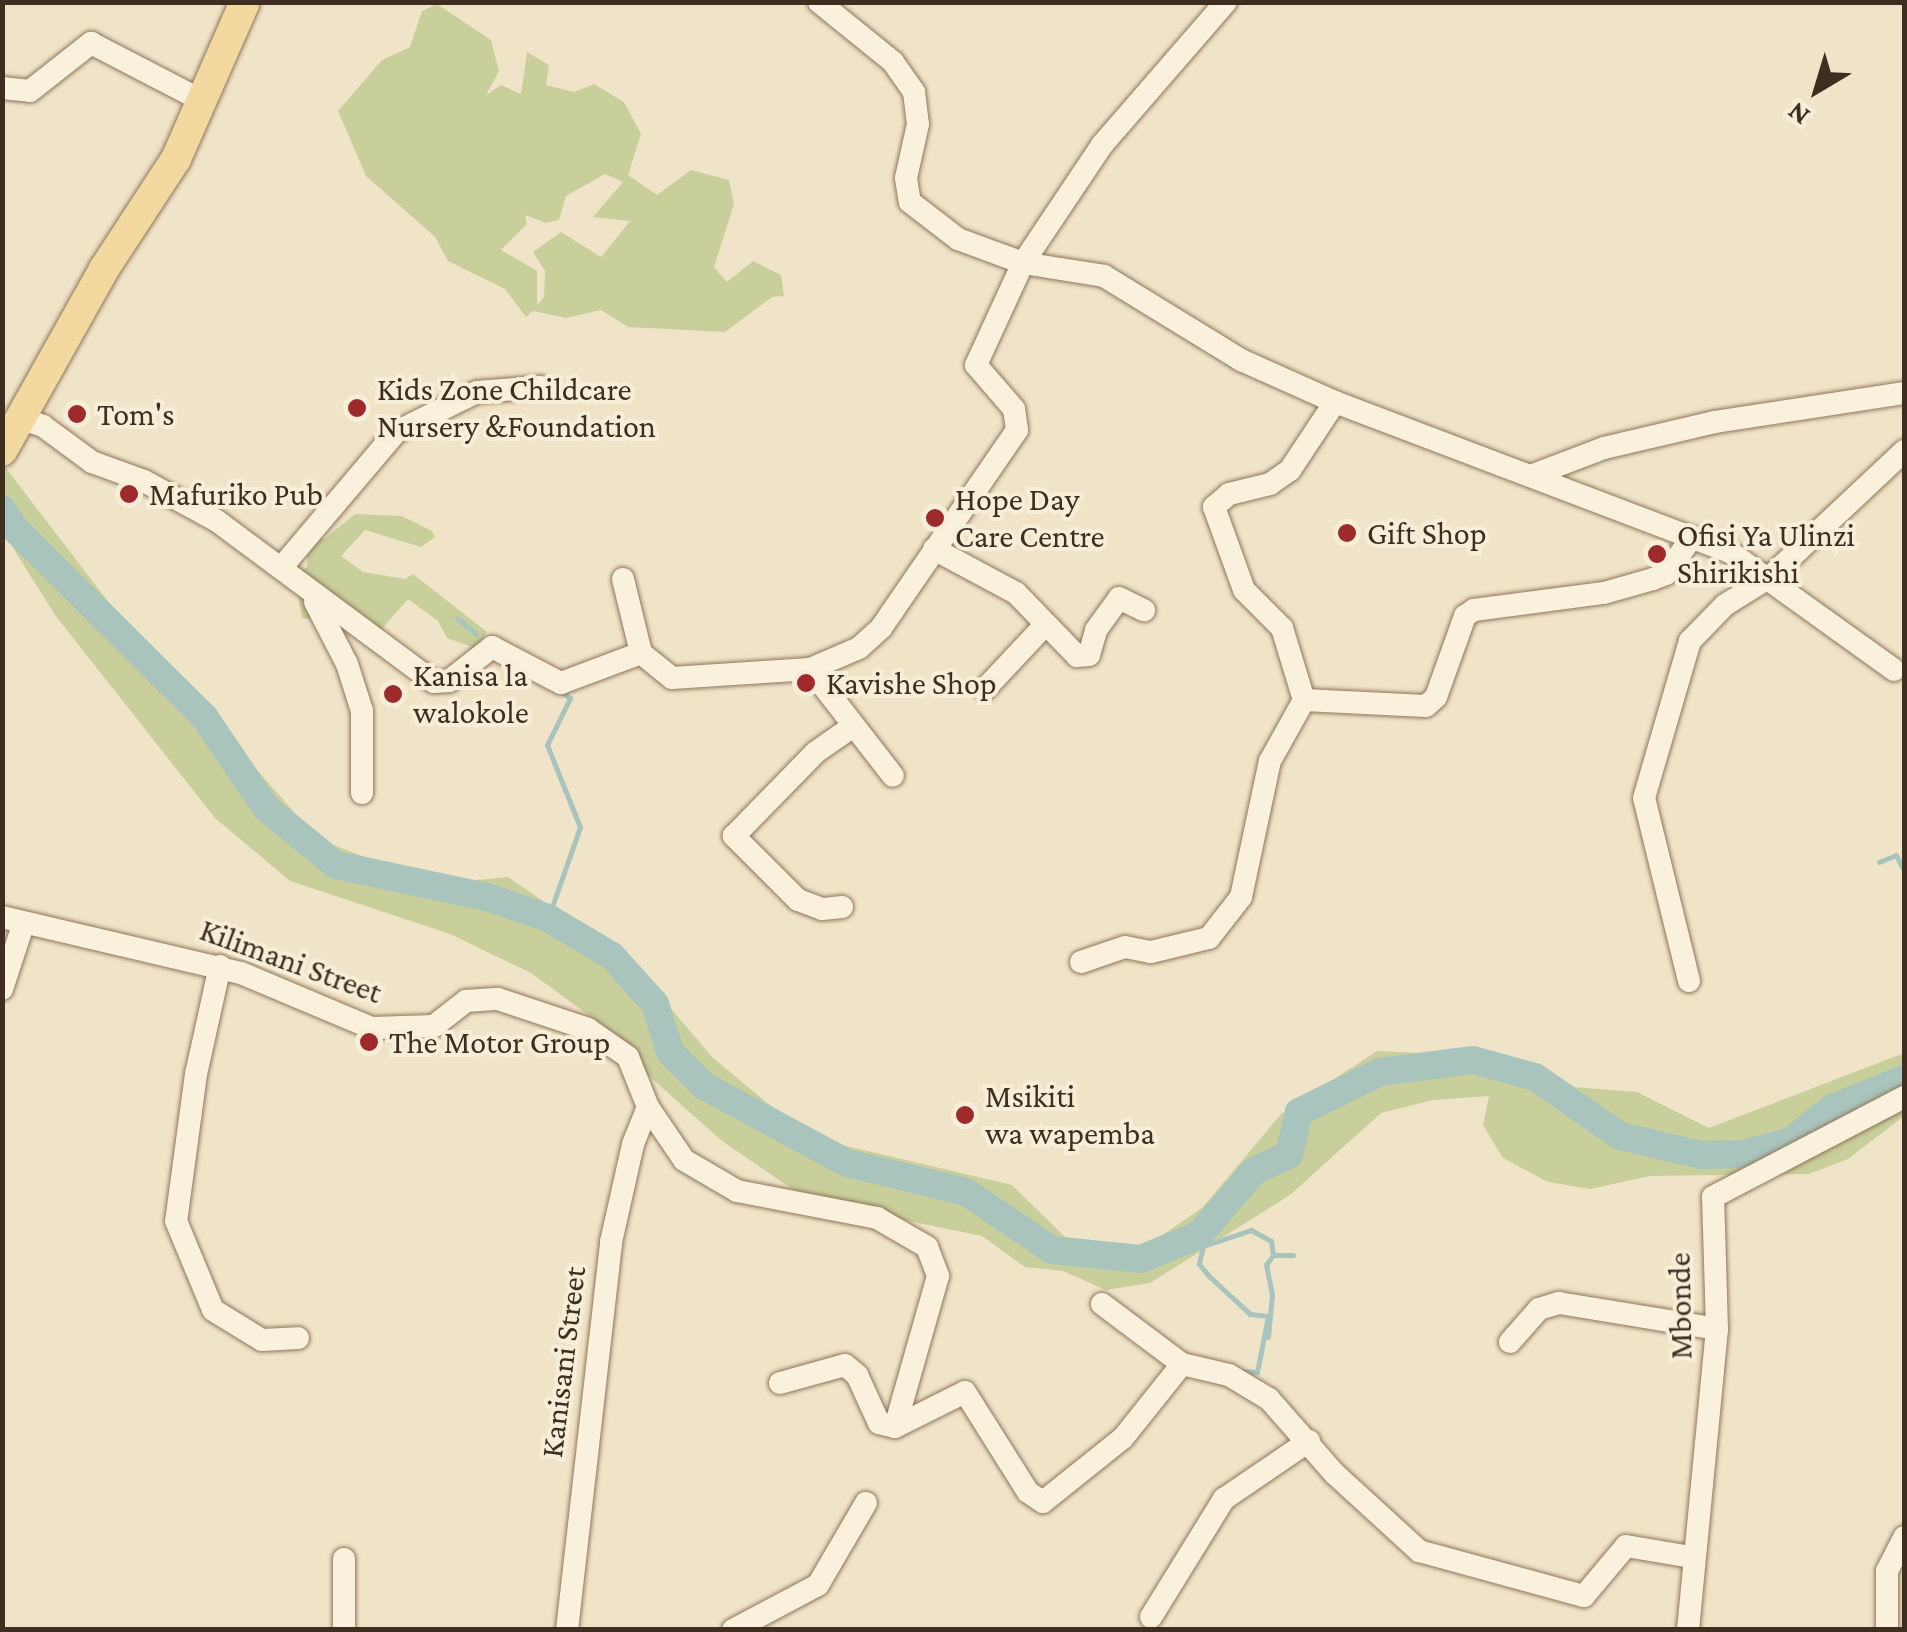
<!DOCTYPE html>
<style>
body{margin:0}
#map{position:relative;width:1907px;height:1632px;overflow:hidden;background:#f0e4c8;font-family:"Crimson Pro",serif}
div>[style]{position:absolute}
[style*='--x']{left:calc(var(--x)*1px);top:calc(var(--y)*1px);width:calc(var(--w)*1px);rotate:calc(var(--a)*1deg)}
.green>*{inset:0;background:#c9cf9b}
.stream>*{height:5px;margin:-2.5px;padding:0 2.5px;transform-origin:2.5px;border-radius:2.5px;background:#a9c4bc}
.river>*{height:28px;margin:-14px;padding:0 14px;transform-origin:14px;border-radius:14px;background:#a9c4bc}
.roads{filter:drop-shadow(0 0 2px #8d765c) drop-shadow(0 0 2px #8d765c)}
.minor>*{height:22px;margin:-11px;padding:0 11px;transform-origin:11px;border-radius:11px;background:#faf1dc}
.major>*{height:30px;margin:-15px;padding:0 15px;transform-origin:15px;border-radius:15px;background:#f3d9a0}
.dots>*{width:28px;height:28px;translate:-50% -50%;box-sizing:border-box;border:5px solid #f7eed8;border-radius:50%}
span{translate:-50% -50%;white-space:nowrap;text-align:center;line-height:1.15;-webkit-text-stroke:8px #f7eed8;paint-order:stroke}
.poi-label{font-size:32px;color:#3d2e20}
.left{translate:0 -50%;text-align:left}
.street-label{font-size:32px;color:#3d2e20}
.frame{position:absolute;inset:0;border:5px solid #3d2e20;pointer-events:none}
.north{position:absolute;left:1767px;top:40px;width:100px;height:100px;-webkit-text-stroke:8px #f7eed8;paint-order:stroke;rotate:218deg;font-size:28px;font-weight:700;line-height:40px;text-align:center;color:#3d2e20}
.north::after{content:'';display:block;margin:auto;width:35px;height:45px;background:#3d2e20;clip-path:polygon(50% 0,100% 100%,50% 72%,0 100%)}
</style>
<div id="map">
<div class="green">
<div style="clip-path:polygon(evenodd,437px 4px,491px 40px,499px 71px,486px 95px,501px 85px,521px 94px,527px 52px,549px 65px,546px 85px,574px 92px,594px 84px,624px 102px,641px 134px,628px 175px,657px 195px,691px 170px,729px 180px,734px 204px,714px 267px,727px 282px,753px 261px,781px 275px,784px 296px,772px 297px,725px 332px,628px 327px,601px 310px,566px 318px,533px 311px,526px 317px,505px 289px,448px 261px,435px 237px,366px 176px,338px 111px,382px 60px,410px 47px,422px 11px,437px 4px,605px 174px,623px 182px,593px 217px,630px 221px,601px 257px,561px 232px,533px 252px,545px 271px,544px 297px,537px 305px,537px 271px,501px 250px,527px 224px,525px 215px,546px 223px,559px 220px,566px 196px,605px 174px)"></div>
<div style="clip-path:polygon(2px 463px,110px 604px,318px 839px,435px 884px,508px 877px,631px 961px,712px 1057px,808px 1137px,1012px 1185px,1066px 1238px,1116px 1256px,1147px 1246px,1203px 1207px,1281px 1114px,1377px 1051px,1466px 1055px,1573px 1087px,1637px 1092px,1709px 1128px,1904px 1053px,1904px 1116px,1848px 1159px,1809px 1174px,1650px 1176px,1590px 1189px,1548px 1182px,1503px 1158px,1483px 1125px,1489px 1096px,1433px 1100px,1381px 1113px,1290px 1195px,1150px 1283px,1106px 1290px,1063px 1271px,1025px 1267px,982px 1236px,810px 1201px,722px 1141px,649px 1076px,617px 1036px,531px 973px,450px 934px,290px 881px,215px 818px,55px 615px,3px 532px)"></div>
<div style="clip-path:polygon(355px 514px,402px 516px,432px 531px,435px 537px,421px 547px,365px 530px,341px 556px,363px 572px,405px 579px,413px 574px,487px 632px,475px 648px,447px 638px,438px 621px,408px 599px,379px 632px,302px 618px,297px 591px,272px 575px,307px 568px,308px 540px,324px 539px)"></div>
</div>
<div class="stream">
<div style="--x:457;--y:618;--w:25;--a:40"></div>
<div style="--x:1879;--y:862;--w:18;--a:-22"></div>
<div style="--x:1896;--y:855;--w:18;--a:63"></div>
<div style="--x:548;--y:918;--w:96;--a:-70.6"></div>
<div style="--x:580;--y:827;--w:88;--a:-111.9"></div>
<div style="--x:547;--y:745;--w:52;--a:-63.9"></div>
<div style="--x:570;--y:698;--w:12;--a:-145"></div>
<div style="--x:1173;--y:1246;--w:30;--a:0"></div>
<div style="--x:1203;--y:1246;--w:51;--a:-18.4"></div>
<div style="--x:1251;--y:1230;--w:23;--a:29"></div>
<div style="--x:1271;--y:1241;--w:14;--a:82"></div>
<div style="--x:1273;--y:1255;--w:20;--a:0"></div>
<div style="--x:1203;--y:1246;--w:18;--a:103"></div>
<div style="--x:1199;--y:1264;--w:17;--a:50"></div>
<div style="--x:1210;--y:1277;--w:54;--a:42.8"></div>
<div style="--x:1250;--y:1314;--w:18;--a:6"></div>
<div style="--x:1268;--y:1316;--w:57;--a:101.1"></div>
<div style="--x:1257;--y:1372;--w:17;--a:-177"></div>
<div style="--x:1268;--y:1337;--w:42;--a:-84.6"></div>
<div style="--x:1272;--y:1295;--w:31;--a:-101"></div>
<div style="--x:1266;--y:1265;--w:12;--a:-55"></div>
</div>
<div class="river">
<div style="--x:2;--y:509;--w:24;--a:57"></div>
<div style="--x:15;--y:529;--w:268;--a:44.8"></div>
<div style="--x:205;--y:718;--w:109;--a:55.9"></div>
<div style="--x:266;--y:808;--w:90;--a:39.2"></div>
<div style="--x:336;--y:865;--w:154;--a:12"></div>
<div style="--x:487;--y:897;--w:65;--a:19"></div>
<div style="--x:548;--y:918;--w:74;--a:30.7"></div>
<div style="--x:612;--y:956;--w:64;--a:48.1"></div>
<div style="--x:655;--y:1004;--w:50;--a:72.6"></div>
<div style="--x:670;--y:1052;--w:48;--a:45"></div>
<div style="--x:704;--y:1086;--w:162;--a:28.3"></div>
<div style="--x:847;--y:1163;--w:122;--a:13.7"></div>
<div style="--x:966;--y:1192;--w:104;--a:34"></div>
<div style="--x:1052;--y:1250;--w:89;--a:5.8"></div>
<div style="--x:1141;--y:1259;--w:63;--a:-22.5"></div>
<div style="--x:1199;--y:1235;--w:84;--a:-49.3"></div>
<div style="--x:1254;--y:1171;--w:38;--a:-25"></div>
<div style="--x:1289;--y:1155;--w:44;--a:-76.9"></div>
<div style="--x:1299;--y:1112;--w:90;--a:-26.3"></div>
<div style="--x:1380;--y:1072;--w:94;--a:-7.4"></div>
<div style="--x:1473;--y:1060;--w:64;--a:15.3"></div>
<div style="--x:1535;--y:1077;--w:103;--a:34.8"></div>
<div style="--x:1620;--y:1136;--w:83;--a:13.2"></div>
<div style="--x:1701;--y:1155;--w:42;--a:-1.4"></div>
<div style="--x:1743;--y:1154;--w:50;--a:-15.2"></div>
<div style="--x:1791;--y:1141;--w:53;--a:-38.8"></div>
<div style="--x:1832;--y:1108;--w:78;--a:-21.9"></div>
</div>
<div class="roads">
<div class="minor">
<div style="--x:819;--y:2;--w:95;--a:39"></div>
<div style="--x:893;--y:62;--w:37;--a:55"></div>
<div style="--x:914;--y:92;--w:32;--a:83"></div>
<div style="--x:918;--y:124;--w:55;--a:102.5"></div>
<div style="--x:906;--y:178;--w:24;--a:81"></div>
<div style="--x:910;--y:202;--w:61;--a:37.6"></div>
<div style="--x:958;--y:239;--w:69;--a:20.3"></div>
<div style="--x:1023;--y:263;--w:82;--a:9.1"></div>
<div style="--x:1104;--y:276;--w:161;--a:31.5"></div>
<div style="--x:1241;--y:360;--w:103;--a:24.1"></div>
<div style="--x:1335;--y:402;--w:423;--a:20.8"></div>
<div style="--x:1730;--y:552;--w:202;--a:35.7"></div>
<div style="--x:2;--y:88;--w:28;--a:6"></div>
<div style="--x:30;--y:91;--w:78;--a:-38.2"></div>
<div style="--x:91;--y:43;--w:128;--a:27.4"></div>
<div style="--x:1335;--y:402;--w:82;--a:123.5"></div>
<div style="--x:1290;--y:470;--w:24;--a:145"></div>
<div style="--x:1270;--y:484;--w:42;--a:166.3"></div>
<div style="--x:1229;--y:494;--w:20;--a:139"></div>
<div style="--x:1214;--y:507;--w:88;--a:70.1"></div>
<div style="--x:1244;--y:590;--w:54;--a:45"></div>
<div style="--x:1282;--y:628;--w:75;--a:73"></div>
<div style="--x:1304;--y:700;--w:122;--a:2.8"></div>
<div style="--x:1426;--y:706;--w:13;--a:-42"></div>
<div style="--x:1436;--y:697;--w:86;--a:-70.3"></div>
<div style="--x:1465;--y:616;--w:11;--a:-34"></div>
<div style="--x:1474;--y:610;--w:131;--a:-7.5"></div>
<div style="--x:1604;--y:593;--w:51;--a:-15.9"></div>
<div style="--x:1653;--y:579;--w:14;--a:-21"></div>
<div style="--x:1666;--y:574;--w:42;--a:-54.8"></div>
<div style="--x:19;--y:418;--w:25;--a:18"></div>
<div style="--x:43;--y:426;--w:61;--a:36.3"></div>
<div style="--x:92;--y:462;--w:55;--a:20.1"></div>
<div style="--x:144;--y:481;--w:83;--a:28.7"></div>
<div style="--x:217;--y:521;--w:270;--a:36.6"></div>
<div style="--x:434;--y:682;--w:15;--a:-4"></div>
<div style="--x:449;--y:681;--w:55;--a:-38.3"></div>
<div style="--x:492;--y:647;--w:78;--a:27.6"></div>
<div style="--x:561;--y:683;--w:85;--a:-20.6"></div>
<div style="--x:1533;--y:475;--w:76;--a:-20.8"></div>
<div style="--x:1604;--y:448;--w:114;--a:-13.2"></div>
<div style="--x:1715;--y:422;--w:191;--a:-8.7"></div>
<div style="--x:934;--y:549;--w:93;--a:28.2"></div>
<div style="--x:1016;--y:593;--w:88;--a:45.9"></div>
<div style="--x:1077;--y:656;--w:12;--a:-5"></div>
<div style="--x:1089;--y:655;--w:26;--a:-74"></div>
<div style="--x:1096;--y:630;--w:39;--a:-54"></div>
<div style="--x:1119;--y:598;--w:28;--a:26"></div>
<div style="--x:281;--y:568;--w:178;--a:-49.8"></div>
<div style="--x:396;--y:432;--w:90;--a:-26.3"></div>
<div style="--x:477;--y:392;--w:64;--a:-4.5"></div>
<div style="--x:623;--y:579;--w:76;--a:76.3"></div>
<div style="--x:641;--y:653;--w:40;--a:39"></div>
<div style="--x:672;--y:678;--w:138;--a:-3.7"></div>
<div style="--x:810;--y:669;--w:53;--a:-23.2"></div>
<div style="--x:859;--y:648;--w:30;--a:-42"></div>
<div style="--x:881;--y:628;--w:240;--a:-55.5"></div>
<div style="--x:1017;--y:430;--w:21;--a:-98"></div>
<div style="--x:1014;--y:409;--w:58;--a:-130.8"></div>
<div style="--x:976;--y:365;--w:112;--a:-65.3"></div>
<div style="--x:1023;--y:263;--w:142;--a:-56.2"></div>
<div style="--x:1102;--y:145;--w:189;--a:-49.1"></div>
<div style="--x:315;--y:602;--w:70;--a:62.7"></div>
<div style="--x:347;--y:664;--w:49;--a:72.3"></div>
<div style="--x:362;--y:711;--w:82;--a:90"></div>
<div style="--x:810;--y:669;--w:135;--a:52.2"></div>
<div style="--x:985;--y:689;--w:85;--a:-46.9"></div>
<div style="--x:842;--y:907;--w:20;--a:174"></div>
<div style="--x:822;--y:909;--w:26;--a:-159"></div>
<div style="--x:798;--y:900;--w:91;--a:-135"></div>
<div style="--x:734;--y:836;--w:117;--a:-45.7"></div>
<div style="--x:816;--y:752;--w:44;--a:-34.8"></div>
<div style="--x:2;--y:917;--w:245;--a:13.2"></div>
<div style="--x:241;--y:973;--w:142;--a:22.8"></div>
<div style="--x:372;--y:1028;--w:62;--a:-1.8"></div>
<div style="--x:434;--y:1026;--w:41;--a:-38"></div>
<div style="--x:466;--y:1001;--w:32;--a:-4"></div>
<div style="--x:498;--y:999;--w:95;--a:18.4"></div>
<div style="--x:588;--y:1029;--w:49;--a:35"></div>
<div style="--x:628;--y:1057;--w:54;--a:68.2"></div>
<div style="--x:648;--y:1107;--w:64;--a:55.8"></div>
<div style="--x:684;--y:1160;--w:61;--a:30.3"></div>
<div style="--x:737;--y:1191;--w:143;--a:10.9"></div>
<div style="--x:877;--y:1218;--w:58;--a:30.1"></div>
<div style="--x:927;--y:1247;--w:31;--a:69"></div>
<div style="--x:938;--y:1276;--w:157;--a:105.9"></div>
<div style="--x:1081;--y:962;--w:46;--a:-18.8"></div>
<div style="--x:1125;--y:947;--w:26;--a:11"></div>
<div style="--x:1151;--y:952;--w:60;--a:-13.6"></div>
<div style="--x:1209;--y:938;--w:52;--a:-52"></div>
<div style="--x:1241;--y:897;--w:139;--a:-78"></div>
<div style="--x:1270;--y:761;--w:70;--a:-60.9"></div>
<div style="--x:220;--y:966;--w:111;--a:102.5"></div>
<div style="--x:196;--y:1074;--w:148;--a:97.7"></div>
<div style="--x:176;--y:1221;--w:96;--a:67.4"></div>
<div style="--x:213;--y:1310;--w:57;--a:31.5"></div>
<div style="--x:262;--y:1340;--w:36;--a:-3"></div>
<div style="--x:1689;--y:981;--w:188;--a:-103.8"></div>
<div style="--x:1644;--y:798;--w:164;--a:-73.7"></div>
<div style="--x:1690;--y:641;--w:50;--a:-45.8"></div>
<div style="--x:1725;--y:605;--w:53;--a:-31.9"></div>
<div style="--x:1770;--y:577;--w:184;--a:-43.2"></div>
<div style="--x:2;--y:989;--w:67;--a:-71.8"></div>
<div style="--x:1102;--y:1304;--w:100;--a:36.9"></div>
<div style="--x:1182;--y:1364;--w:48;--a:13.2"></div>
<div style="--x:1229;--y:1375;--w:47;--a:31"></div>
<div style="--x:1269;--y:1399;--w:100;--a:48.7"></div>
<div style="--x:1335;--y:1474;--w:114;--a:42.5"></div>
<div style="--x:1419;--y:1551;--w:171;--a:15.3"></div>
<div style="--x:1584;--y:1596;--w:65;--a:-50"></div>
<div style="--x:1626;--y:1546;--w:66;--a:9.6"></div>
<div style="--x:1510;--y:1342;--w:44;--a:-48.7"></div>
<div style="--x:1539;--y:1309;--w:21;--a:-17"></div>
<div style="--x:1559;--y:1303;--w:160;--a:9.3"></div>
<div style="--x:780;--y:1383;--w:67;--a:-15.5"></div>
<div style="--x:845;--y:1365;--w:16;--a:40"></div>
<div style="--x:857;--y:1375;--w:53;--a:65.4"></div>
<div style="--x:879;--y:1423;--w:16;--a:14"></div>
<div style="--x:895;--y:1427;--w:78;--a:-26.6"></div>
<div style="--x:965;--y:1392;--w:118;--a:57.8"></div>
<div style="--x:1028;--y:1492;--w:18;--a:34"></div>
<div style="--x:1043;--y:1502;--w:102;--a:-38.7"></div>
<div style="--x:1123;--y:1438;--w:95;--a:-51.4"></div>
<div style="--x:1151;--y:1617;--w:139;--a:-58.3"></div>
<div style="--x:1224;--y:1499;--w:103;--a:-34.3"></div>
<div style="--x:344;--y:1630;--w:71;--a:-90"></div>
<div style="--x:567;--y:1630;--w:390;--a:-83.5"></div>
<div style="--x:611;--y:1242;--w:100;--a:-77.3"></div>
<div style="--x:633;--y:1144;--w:40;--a:-68"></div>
<div style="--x:733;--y:1630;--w:96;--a:-27.9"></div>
<div style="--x:818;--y:1585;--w:95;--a:-59.7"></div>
<div style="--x:1688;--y:1630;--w:302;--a:-84.5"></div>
<div style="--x:1717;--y:1329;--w:132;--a:-91.7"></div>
<div style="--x:1713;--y:1197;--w:216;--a:-27.6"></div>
<div style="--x:1887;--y:1630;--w:59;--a:-90"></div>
<div style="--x:1887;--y:1571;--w:38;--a:-63"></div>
</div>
<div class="major">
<div style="--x:2;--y:451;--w:209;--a:-60.7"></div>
<div style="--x:104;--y:269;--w:131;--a:-56.8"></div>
<div style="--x:176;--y:159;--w:171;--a:-66.3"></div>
</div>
</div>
<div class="dots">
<div style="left:357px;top:408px;background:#9e2a2b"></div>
<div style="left:77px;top:414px;background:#9e2a2b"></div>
<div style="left:129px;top:494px;background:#9e2a2b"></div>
<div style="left:935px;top:518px;background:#9e2a2b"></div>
<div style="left:1347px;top:533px;background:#9e2a2b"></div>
<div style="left:1657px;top:554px;background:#9e2a2b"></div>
<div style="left:806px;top:683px;background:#9e2a2b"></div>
<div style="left:393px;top:694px;background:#9e2a2b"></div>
<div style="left:369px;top:1042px;background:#9e2a2b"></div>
<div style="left:965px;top:1115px;background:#9e2a2b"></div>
</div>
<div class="poi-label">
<span class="left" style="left:377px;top:408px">Kids Zone Childcare<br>Nursery &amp;Foundation</span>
<span class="left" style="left:97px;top:414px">Tom's</span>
<span class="left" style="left:149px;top:494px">Mafuriko Pub</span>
<span class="left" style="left:955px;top:518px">Hope Day<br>Care Centre</span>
<span class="left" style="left:1367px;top:533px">Gift Shop</span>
<span class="left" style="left:1677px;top:554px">Ofisi Ya Ulinzi<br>Shirikishi</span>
<span class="left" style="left:413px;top:694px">Kanisa la<br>walokole</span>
<span class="left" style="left:826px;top:683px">Kavishe Shop</span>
<span class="left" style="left:389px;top:1042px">The Motor Group</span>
<span class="left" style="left:985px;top:1115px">Msikiti<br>wa wapemba</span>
</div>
<div class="street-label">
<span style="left:291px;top:961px;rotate:20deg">Kilimani Street</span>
<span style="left:1680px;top:1306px;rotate:-91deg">Mbonde</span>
<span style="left:563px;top:1362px;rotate:-83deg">Kanisani Street</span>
</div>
<div class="frame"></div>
<div class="north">N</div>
</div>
